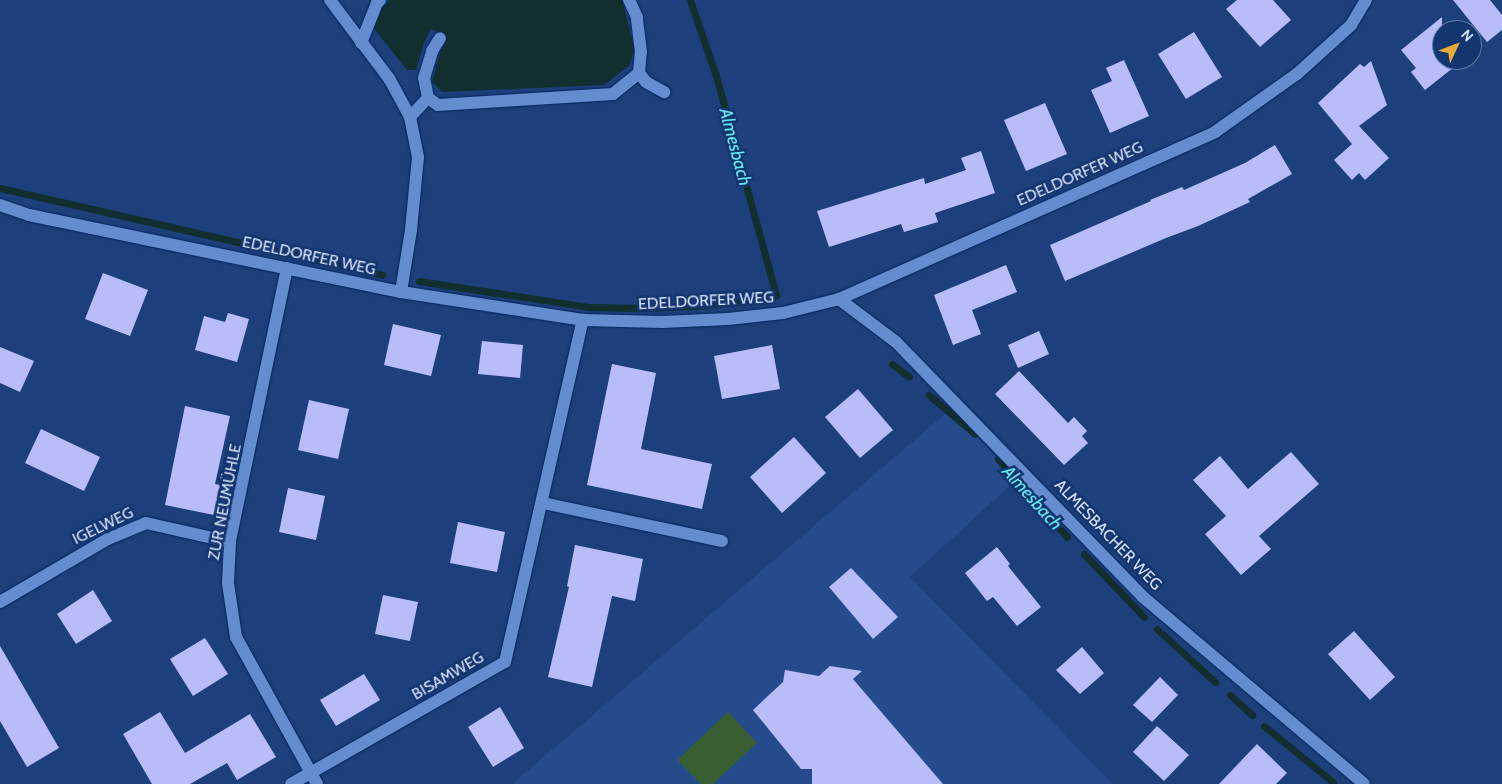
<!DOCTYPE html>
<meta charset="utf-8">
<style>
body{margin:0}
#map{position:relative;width:1502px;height:784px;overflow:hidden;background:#1d407c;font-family:Cabin,sans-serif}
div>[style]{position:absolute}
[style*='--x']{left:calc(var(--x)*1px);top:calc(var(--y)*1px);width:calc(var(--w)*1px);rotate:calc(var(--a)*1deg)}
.built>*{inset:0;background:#264b8c}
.green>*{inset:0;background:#395e32}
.water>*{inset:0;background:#122f30}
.stream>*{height:7px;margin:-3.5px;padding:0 3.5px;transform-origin:3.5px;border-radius:3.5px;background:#122f30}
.building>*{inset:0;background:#b8bdfa}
.roads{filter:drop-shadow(0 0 1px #03255e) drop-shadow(0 0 1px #03255e)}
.minor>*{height:12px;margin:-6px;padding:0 6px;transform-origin:6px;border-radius:6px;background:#658cce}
span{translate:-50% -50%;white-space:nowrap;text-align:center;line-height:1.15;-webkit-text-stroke:5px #133570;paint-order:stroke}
.street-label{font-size:16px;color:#d5e2f8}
.water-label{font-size:18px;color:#66ebf3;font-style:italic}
.north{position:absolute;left:1432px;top:20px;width:50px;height:50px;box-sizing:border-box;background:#133570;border:1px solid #617aa6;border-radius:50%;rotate:47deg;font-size:14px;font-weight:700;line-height:20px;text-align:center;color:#d5e2f8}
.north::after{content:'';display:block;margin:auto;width:18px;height:22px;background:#e7ac36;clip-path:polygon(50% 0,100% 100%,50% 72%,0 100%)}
</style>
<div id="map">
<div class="built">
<div style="clip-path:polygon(951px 409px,1016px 480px,910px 577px,1113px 784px,512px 784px)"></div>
</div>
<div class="green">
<div style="clip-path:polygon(728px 712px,757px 743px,713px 784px,701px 784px,677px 760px)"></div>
</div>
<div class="water">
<div style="clip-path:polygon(390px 0,622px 0,635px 50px,629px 66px,604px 85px,442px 92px,432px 82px,445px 35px,431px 29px,424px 43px,416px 70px,407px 70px,375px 30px,375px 21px,380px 8px)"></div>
</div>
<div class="stream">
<div style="--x:0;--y:188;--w:392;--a:12.8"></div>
<div style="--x:419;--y:281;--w:171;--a:8.7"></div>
<div style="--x:588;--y:307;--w:55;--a:1"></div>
<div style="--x:643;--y:308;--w:53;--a:-2.2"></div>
<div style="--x:696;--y:306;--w:42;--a:-5.4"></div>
<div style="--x:738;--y:302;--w:39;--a:-10"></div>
<div style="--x:776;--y:295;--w:227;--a:-105.3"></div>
<div style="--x:716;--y:76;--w:80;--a:-108.9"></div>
<div style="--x:892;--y:364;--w:21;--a:37"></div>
<div style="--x:929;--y:395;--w:60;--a:40.3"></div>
<div style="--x:998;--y:459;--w:104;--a:48.5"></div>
<div style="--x:1084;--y:554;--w:87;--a:46.4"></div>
<div style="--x:1157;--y:629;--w:79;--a:42.4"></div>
<div style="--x:1230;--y:695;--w:30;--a:42"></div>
<div style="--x:1264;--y:726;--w:89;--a:39.1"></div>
</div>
<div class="building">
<div style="clip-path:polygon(1237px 0,1273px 0,1291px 20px,1260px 47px,1226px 9px)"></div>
<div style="clip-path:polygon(1453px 0,1490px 0,1502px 15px,1502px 30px,1487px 42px)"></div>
<div style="clip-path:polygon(1442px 17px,1442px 60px,1463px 60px,1425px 90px,1411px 72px,1416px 68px,1401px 50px)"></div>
<div style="clip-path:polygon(1194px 32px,1222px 77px,1186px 99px,1158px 54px)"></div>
<div style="clip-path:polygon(1124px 60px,1149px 116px,1110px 133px,1091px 90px,1112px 81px,1106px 68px)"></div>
<div style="clip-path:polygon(1371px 61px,1387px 105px,1359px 126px,1389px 158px,1365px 180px,1359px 173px,1352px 180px,1334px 160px,1352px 144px,1318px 103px,1360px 64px,1364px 67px)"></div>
<div style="clip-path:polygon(1045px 103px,1067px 154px,1026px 171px,1004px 120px)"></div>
<div style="clip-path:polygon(1275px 145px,1292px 174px,1248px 199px,1250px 202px,1198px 226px,1166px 238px,1065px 281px,1050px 245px,1151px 201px,1150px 200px,1182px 187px,1184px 190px,1245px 163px)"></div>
<div style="clip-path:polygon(981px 151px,995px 193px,935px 213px,938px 222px,904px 232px,901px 224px,829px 247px,817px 211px,924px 178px,925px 184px,966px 170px,961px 158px)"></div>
<div style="clip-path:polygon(1006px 265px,1017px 292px,972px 310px,981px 334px,953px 345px,934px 295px)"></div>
<div style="clip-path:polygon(103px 273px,148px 290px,130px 336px,85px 319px)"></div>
<div style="clip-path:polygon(228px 313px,249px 319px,237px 362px,195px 350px,204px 316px,225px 322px)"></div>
<div style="clip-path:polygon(393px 324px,441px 335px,431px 376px,384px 365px)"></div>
<div style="clip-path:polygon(1039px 331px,1049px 354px,1018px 368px,1008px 345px)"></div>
<div style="clip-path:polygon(482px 341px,523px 345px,520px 378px,478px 374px)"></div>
<div style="clip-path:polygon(772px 345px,780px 389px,722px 399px,714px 356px)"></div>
<div style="clip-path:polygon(0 347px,34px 361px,20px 392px,0 383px)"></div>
<div style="clip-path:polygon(612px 364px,656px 373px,641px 449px,712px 464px,702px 509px,587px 485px)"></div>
<div style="clip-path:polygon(1019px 371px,1068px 423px,1074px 417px,1087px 431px,1082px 436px,1088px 443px,1064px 465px,995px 394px)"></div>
<div style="clip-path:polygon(858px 389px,893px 430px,860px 458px,825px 417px)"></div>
<div style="clip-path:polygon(309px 400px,349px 409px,338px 459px,298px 450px)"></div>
<div style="clip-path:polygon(185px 406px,230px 416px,215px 484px,220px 485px,214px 515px,165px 505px)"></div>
<div style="clip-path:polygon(41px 429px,100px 457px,84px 491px,25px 463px)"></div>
<div style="clip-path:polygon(794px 437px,826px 473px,782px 513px,750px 477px)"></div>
<div style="clip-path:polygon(1291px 452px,1319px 484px,1259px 536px,1271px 549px,1241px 575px,1205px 534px,1226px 516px,1193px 480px,1220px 456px,1248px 489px)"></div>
<div style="clip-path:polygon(288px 488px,325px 496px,316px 540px,279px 532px)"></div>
<div style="clip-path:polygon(458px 522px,505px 532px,497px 572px,450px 563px)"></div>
<div style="clip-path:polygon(575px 545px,643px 559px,635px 601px,612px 596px,592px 687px,548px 677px,569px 587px,567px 586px)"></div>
<div style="clip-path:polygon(997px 547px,1010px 564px,1008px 566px,1041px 607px,1017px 626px,993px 597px,987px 601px,965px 573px)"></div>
<div style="clip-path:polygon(851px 568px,898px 617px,873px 639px,829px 587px)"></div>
<div style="clip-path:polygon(93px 590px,112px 621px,76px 644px,57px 614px)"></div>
<div style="clip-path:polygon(383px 595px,418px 602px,410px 641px,375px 634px)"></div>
<div style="clip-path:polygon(1354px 631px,1395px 677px,1370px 700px,1328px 654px)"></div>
<div style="clip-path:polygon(205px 638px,228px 674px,193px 696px,170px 659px)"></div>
<div style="clip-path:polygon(0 646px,59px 748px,27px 767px,0 721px)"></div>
<div style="clip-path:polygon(1082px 647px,1104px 673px,1080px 694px,1056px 670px)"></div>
<div style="clip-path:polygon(830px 666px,862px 671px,853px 679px,943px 784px,812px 784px,812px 769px,801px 769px,753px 710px,783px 682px,785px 670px,819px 676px)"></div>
<div style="clip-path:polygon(364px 674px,380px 700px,336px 726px,320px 700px)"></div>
<div style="clip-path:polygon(1160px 677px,1178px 695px,1152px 722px,1133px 705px)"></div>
<div style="clip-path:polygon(500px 707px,524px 748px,493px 767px,468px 727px)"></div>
<div style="clip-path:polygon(160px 712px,185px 753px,250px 714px,276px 757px,237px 780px,227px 763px,190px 784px,152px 784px,123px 734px)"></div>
<div style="clip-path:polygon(1157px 726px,1189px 755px,1164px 781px,1133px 752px)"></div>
<div style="clip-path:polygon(1257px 744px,1287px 773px,1276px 784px,1219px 784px)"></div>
</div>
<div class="roads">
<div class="minor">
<div style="--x:330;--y:0;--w:100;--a:53.1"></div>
<div style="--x:390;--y:80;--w:42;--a:61.6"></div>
<div style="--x:410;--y:117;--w:41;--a:78.7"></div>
<div style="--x:418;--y:157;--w:73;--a:95.5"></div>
<div style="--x:411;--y:230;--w:63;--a:99.2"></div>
<div style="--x:361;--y:43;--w:43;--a:-68.2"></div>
<div style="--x:377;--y:3;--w:4;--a:-45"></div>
<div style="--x:639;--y:73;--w:11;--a:52"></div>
<div style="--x:646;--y:82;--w:21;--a:29"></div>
<div style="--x:428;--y:98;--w:20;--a:-101"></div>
<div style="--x:424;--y:78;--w:28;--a:-73"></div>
<div style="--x:432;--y:51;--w:15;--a:-58"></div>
<div style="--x:410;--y:117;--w:26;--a:-47"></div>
<div style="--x:428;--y:98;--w:12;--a:35"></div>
<div style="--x:438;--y:105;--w:175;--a:-3.6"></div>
<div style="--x:613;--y:94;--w:33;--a:-39"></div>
<div style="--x:639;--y:73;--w:21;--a:-85"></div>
<div style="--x:641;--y:52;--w:35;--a:-97"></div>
<div style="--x:637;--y:17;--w:19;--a:-115"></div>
<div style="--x:0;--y:205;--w:31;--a:19"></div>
<div style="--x:29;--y:215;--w:380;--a:11.7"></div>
<div style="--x:401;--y:292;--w:184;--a:8.7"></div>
<div style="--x:583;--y:320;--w:79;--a:1.5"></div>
<div style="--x:662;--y:322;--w:66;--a:-2.6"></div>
<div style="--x:728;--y:319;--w:55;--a:-6.2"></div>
<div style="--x:783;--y:313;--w:58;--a:-14"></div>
<div style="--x:839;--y:299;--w:411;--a:-23.9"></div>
<div style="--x:1215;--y:132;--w:100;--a:-35.3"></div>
<div style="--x:1297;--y:74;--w:73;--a:-42.2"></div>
<div style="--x:1351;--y:25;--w:29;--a:-59"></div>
<div style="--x:287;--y:268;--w:280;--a:101.8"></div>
<div style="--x:230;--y:542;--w:41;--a:92.8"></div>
<div style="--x:228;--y:583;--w:55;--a:81.6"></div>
<div style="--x:236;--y:637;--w:168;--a:61.1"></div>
<div style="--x:839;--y:299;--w:71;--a:37"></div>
<div style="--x:896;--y:342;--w:355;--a:45.9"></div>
<div style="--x:1143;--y:597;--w:289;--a:40.2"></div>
<div style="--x:543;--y:503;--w:183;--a:12"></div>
<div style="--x:0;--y:602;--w:125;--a:-30.3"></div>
<div style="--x:108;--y:539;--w:41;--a:-22.8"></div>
<div style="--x:146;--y:523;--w:86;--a:12.7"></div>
<div style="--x:291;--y:784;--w:246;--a:-29.7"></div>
<div style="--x:505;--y:662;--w:351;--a:-77.2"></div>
</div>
</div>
<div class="street-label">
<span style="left:1080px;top:174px;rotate:-24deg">EDELDORFER WEG</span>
<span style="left:309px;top:256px;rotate:12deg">EDELDORFER WEG</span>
<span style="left:706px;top:301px;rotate:-3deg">EDELDORFER WEG</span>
<span style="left:225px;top:502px;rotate:-79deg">ZUR NEUMÜHLE</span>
<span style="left:103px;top:526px;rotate:-26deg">IGELWEG</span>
<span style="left:1108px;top:535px;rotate:46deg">ALMESBACHER WEG</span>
<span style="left:448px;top:676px;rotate:-30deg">BISAMWEG</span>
</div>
<div class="water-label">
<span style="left:735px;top:147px;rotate:75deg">Almesbach</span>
<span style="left:1032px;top:498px;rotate:48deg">Almesbach</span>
</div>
<div class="north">N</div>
</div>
